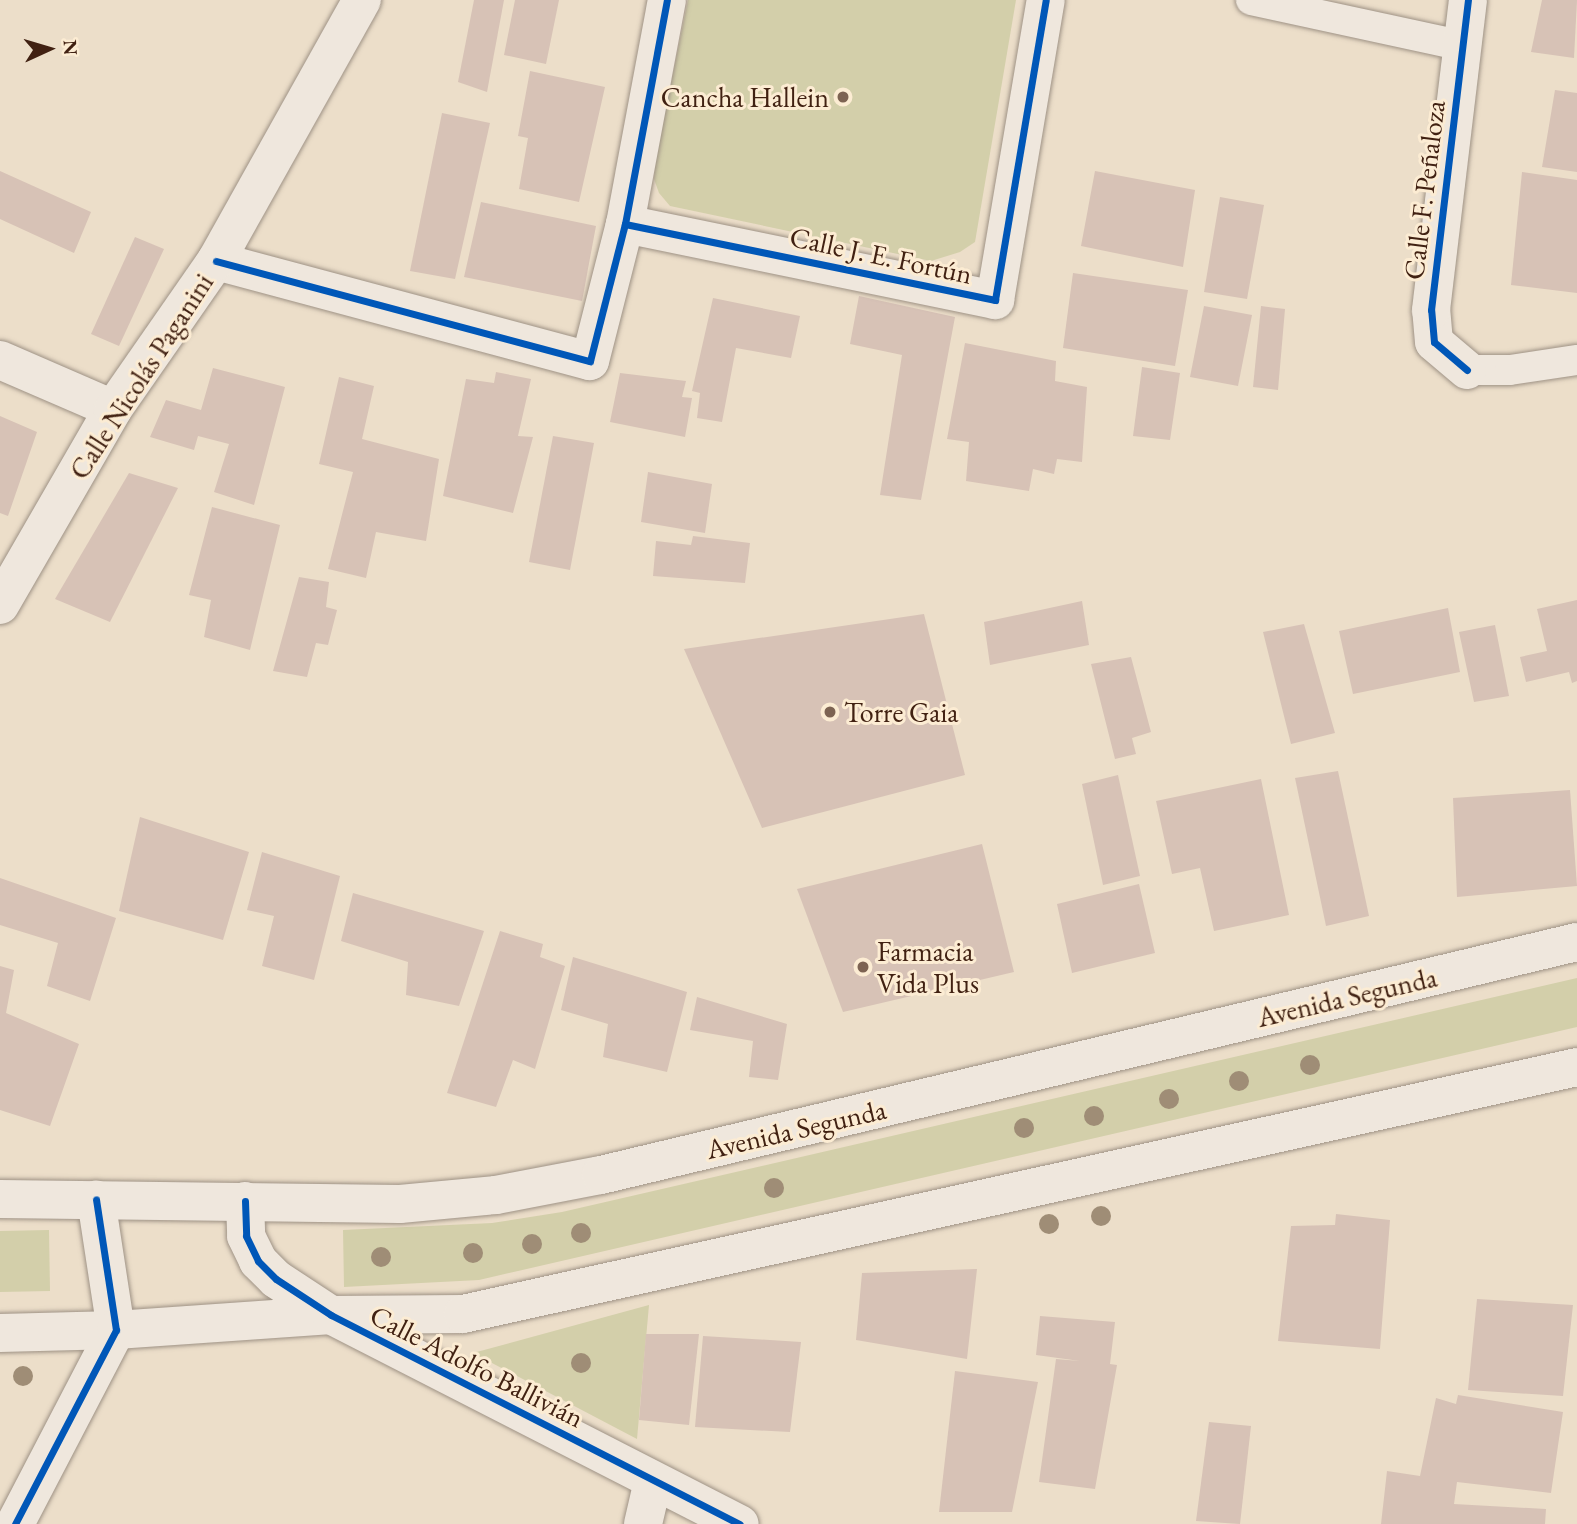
<!DOCTYPE html>
<meta charset="utf-8">
<style>
body{margin:0}
#map{position:relative;width:1577px;height:1524px;overflow:hidden;background:#ecdec9;font-family:"EB Garamond",serif}
div>[style]{position:absolute}
[style*='--x']{left:calc(var(--x)*1px);top:calc(var(--y)*1px);width:calc(var(--w)*1px);rotate:calc(var(--a)*1deg)}
.green>*{inset:0;background:#d3cfaa}
.building>*{inset:0;background:#d7c2b6}
.roads{filter:drop-shadow(0 0 2px #9e9285) drop-shadow(0 0 2px #9e9285)}
.lane>*{height:30px;margin:-15px;padding:0 15px;transform-origin:15px;border-radius:15px;background:#efe7dd}
.street>*{height:38px;margin:-19px;padding:0 19px;transform-origin:19px;border-radius:19px;background:#efe7dd}
.secondary>*{height:38px;margin:-19px;padding:0 19px;transform-origin:19px;border-radius:19px;background:#efe7dd}
.cycleway>*{height:7px;margin:-3.5px;padding:0 3.5px;transform-origin:3.5px;border-radius:3.5px;background:#0057b8}
.trees>*{width:20px;height:20px;margin:-10px;border-radius:50%;background:#9f8d76}
.dots>*{width:19px;height:19px;translate:-50% -50%;box-sizing:border-box;border:4px solid #fcecd3;border-radius:50%}
span{translate:-50% -50%;white-space:nowrap;text-align:center;line-height:1.15;-webkit-text-stroke:6px #fcecd3;paint-order:stroke}
.poi-label{font-size:28px;color:#412112}
.right{translate:-100% -50%;text-align:right}
.left{translate:0 -50%;text-align:left}
.street-label{font-size:28px;color:#412112}
.north{position:absolute;left:14px;top:14px;width:70px;height:70px;-webkit-text-stroke:5px #fcecd3;paint-order:stroke;rotate:86deg;font-size:19px;font-weight:700;line-height:28px;text-align:center;color:#412112}
.north::after{content:'';display:block;margin:auto;width:24px;height:32px;background:#412112;clip-path:polygon(50% 0,100% 100%,50% 72%,0 100%)}
</style>
<div id="map">
<div class="green">
<div style="clip-path:polygon(688px 0,1016px 0,975px 242px,960px 252px,931px 261px,670px 206px,659px 193px,654px 179px,655px 161px)"></div>
<div style="clip-path:polygon(1577px 978px,1577px 1027px,479px 1280px,344px 1287px,343px 1230px,492px 1223px,562px 1212px)"></div>
<div style="clip-path:polygon(49px 1230px,50px 1291px,0 1292px,0 1231px)"></div>
<div style="clip-path:polygon(649px 1305px,637px 1439px,473px 1353px)"></div>
</div>
<div class="building">
<div style="clip-path:polygon(474px 0,504px 0,487px 92px,458px 82px)"></div>
<div style="clip-path:polygon(515px 0,559px 0,546px 64px,504px 55px)"></div>
<div style="clip-path:polygon(1542px 0,1577px 0,1574px 58px,1531px 52px)"></div>
<div style="clip-path:polygon(530px 71px,605px 87px,579px 202px,519px 189px,528px 138px,518px 136px)"></div>
<div style="clip-path:polygon(1555px 90px,1577px 93px,1577px 172px,1542px 167px)"></div>
<div style="clip-path:polygon(442px 113px,490px 123px,455px 279px,410px 271px)"></div>
<div style="clip-path:polygon(0 171px,91px 212px,74px 253px,0 219px)"></div>
<div style="clip-path:polygon(1095px 171px,1195px 190px,1183px 267px,1081px 246px)"></div>
<div style="clip-path:polygon(1522px 172px,1577px 180px,1577px 293px,1511px 285px)"></div>
<div style="clip-path:polygon(1220px 197px,1264px 205px,1247px 299px,1204px 292px)"></div>
<div style="clip-path:polygon(481px 202px,596px 226px,582px 301px,464px 277px)"></div>
<div style="clip-path:polygon(135px 237px,164px 249px,119px 346px,91px 334px)"></div>
<div style="clip-path:polygon(1073px 273px,1188px 290px,1175px 366px,1063px 348px)"></div>
<div style="clip-path:polygon(859px 296px,955px 317px,921px 500px,880px 495px,902px 355px,850px 344px)"></div>
<div style="clip-path:polygon(713px 298px,800px 316px,791px 358px,736px 348px,722px 422px,697px 418px,700px 393px,692px 391px)"></div>
<div style="clip-path:polygon(1204px 306px,1252px 315px,1238px 386px,1190px 377px)"></div>
<div style="clip-path:polygon(1261px 306px,1285px 309px,1278px 390px,1253px 387px)"></div>
<div style="clip-path:polygon(965px 343px,1056px 361px,1055px 381px,1087px 387px,1082px 462px,1057px 459px,1054px 474px,1033px 469px,1029px 491px,966px 481px,969px 442px,947px 439px)"></div>
<div style="clip-path:polygon(1142px 367px,1180px 373px,1170px 440px,1133px 436px)"></div>
<div style="clip-path:polygon(213px 368px,285px 387px,254px 505px,214px 492px,229px 444px,198px 436px,194px 450px,150px 437px,166px 400px,201px 410px)"></div>
<div style="clip-path:polygon(496px 372px,531px 379px,518px 436px,533px 437px,513px 513px,443px 496px,466px 379px,494px 383px)"></div>
<div style="clip-path:polygon(620px 373px,686px 381px,682px 397px,692px 398px,685px 437px,610px 422px)"></div>
<div style="clip-path:polygon(339px 377px,374px 386px,362px 439px,439px 459px,426px 541px,376px 532px,366px 578px,328px 569px,353px 472px,319px 464px)"></div>
<div style="clip-path:polygon(0 416px,37px 432px,8px 516px,0 513px)"></div>
<div style="clip-path:polygon(553px 436px,594px 443px,570px 570px,529px 562px)"></div>
<div style="clip-path:polygon(648px 472px,712px 484px,705px 533px,641px 522px)"></div>
<div style="clip-path:polygon(129px 473px,178px 488px,110px 622px,55px 599px)"></div>
<div style="clip-path:polygon(212px 507px,280px 525px,250px 650px,204px 637px,211px 600px,189px 595px)"></div>
<div style="clip-path:polygon(693px 536px,750px 543px,745px 583px,653px 576px,656px 541px,691px 545px)"></div>
<div style="clip-path:polygon(299px 577px,329px 582px,326px 607px,337px 610px,328px 645px,316px 643px,307px 677px,273px 671px)"></div>
<div style="clip-path:polygon(1577px 600px,1577px 681px,1572px 683px,1569px 672px,1526px 682px,1520px 657px,1547px 651px,1537px 609px)"></div>
<div style="clip-path:polygon(1082px 601px,1089px 645px,990px 665px,984px 622px)"></div>
<div style="clip-path:polygon(1448px 608px,1460px 672px,1353px 694px,1339px 631px)"></div>
<div style="clip-path:polygon(924px 614px,965px 775px,762px 828px,684px 649px)"></div>
<div style="clip-path:polygon(1304px 624px,1335px 733px,1291px 744px,1263px 632px)"></div>
<div style="clip-path:polygon(1495px 625px,1509px 696px,1474px 702px,1459px 632px)"></div>
<div style="clip-path:polygon(1131px 657px,1151px 732px,1132px 738px,1136px 754px,1115px 759px,1091px 664px)"></div>
<div style="clip-path:polygon(1338px 771px,1369px 916px,1326px 926px,1295px 778px)"></div>
<div style="clip-path:polygon(1118px 775px,1140px 876px,1103px 885px,1082px 784px)"></div>
<div style="clip-path:polygon(1261px 779px,1289px 915px,1214px 931px,1200px 868px,1172px 874px,1156px 801px)"></div>
<div style="clip-path:polygon(1570px 790px,1577px 886px,1457px 897px,1453px 798px)"></div>
<div style="clip-path:polygon(140px 817px,249px 852px,223px 940px,119px 911px)"></div>
<div style="clip-path:polygon(982px 844px,1014px 972px,843px 1012px,797px 889px)"></div>
<div style="clip-path:polygon(262px 852px,340px 876px,314px 980px,262px 966px,274px 916px,247px 910px)"></div>
<div style="clip-path:polygon(0 878px,116px 918px,90px 1001px,47px 986px,58px 943px,0 925px)"></div>
<div style="clip-path:polygon(1139px 884px,1155px 953px,1072px 973px,1057px 904px)"></div>
<div style="clip-path:polygon(353px 893px,484px 931px,459px 1006px,406px 995px,408px 962px,341px 941px)"></div>
<div style="clip-path:polygon(500px 931px,543px 944px,540px 957px,565px 966px,535px 1069px,513px 1060px,496px 1107px,447px 1093px)"></div>
<div style="clip-path:polygon(573px 957px,687px 992px,667px 1072px,603px 1057px,608px 1024px,561px 1010px)"></div>
<div style="clip-path:polygon(0 966px,14px 970px,6px 1013px,79px 1044px,50px 1126px,0 1110px)"></div>
<div style="clip-path:polygon(697px 997px,787px 1024px,778px 1080px,749px 1077px,753px 1041px,690px 1030px)"></div>
<div style="clip-path:polygon(1336px 1214px,1390px 1220px,1380px 1349px,1278px 1341px,1291px 1226px,1335px 1225px)"></div>
<div style="clip-path:polygon(977px 1269px,967px 1359px,856px 1340px,862px 1273px)"></div>
<div style="clip-path:polygon(1477px 1299px,1573px 1305px,1563px 1396px,1468px 1390px)"></div>
<div style="clip-path:polygon(1040px 1316px,1115px 1322px,1110px 1364px,1117px 1365px,1095px 1489px,1039px 1482px,1056px 1359px,1080px 1361px,1036px 1355px)"></div>
<div style="clip-path:polygon(646px 1334px,699px 1334px,689px 1425px,639px 1420px)"></div>
<div style="clip-path:polygon(703px 1336px,801px 1342px,790px 1432px,695px 1427px)"></div>
<div style="clip-path:polygon(955px 1371px,1038px 1382px,1012px 1512px,939px 1512px)"></div>
<div style="clip-path:polygon(1458px 1395px,1563px 1412px,1551px 1493px,1457px 1482px,1454px 1504px,1546px 1509px,1545px 1524px,1381px 1524px,1387px 1471px,1420px 1476px,1436px 1398px,1456px 1404px)"></div>
<div style="clip-path:polygon(1209px 1422px,1251px 1426px,1240px 1524px,1196px 1521px)"></div>
</div>
<div class="roads">
<div class="lane">
<div style="--x:1251;--y:0;--w:217;--a:12.2"></div>
<div style="--x:1467;--y:370;--w:43;--a:0"></div>
<div style="--x:1510;--y:370;--w:68;--a:-8.5"></div>
</div>
<div class="street">
<div style="--x:625;--y:224;--w:378;--a:11.6"></div>
<div style="--x:995;--y:300;--w:304;--a:-80.4"></div>
<div style="--x:216;--y:261;--w:387;--a:15"></div>
<div style="--x:590;--y:361;--w:141;--a:-75.7"></div>
<div style="--x:625;--y:224;--w:228;--a:-79.4"></div>
<div style="--x:0;--y:360;--w:123;--a:23.4"></div>
<div style="--x:1467;--y:370;--w:43;--a:-139.7"></div>
<div style="--x:1434;--y:342;--w:32;--a:-95"></div>
<div style="--x:1431;--y:310;--w:312;--a:-83.2"></div>
<div style="--x:0;--y:605;--w:226;--a:-60"></div>
<div style="--x:113;--y:409;--w:180;--a:-55.2"></div>
<div style="--x:216;--y:261;--w:299;--a:-60.8"></div>
<div style="--x:245;--y:1201;--w:35;--a:88"></div>
<div style="--x:246;--y:1236;--w:28;--a:64"></div>
<div style="--x:258;--y:1261;--w:25;--a:45"></div>
<div style="--x:276;--y:1279;--w:66;--a:33.2"></div>
<div style="--x:331;--y:1315;--w:459;--a:27.1"></div>
<div style="--x:15;--y:1524;--w:219;--a:-62.5"></div>
<div style="--x:116;--y:1330;--w:132;--a:-98.7"></div>
<div style="--x:643;--y:1524;--w:44;--a:-76.9"></div>
</div>
<div class="secondary">
<div style="--x:0;--y:1199;--w:400;--a:0.7"></div>
<div style="--x:400;--y:1204;--w:96;--a:-5.4"></div>
<div style="--x:496;--y:1195;--w:107;--a:-10.8"></div>
<div style="--x:601;--y:1175;--w:1003;--a:-13.43"></div>
<div style="--x:0;--y:1333;--w:116;--a:-1.5"></div>
<div style="--x:116;--y:1330;--w:216;--a:-4"></div>
<div style="--x:331;--y:1315;--w:132;--a:-0.4"></div>
<div style="--x:463;--y:1314;--w:1141;--a:-12.5"></div>
</div>
</div>
<div class="cycleway">
<div style="--x:625;--y:224;--w:378;--a:11.6"></div>
<div style="--x:995;--y:300;--w:304;--a:-80.4"></div>
<div style="--x:216;--y:261;--w:387;--a:15"></div>
<div style="--x:590;--y:361;--w:141;--a:-75.7"></div>
<div style="--x:625;--y:224;--w:228;--a:-79.4"></div>
<div style="--x:1467;--y:370;--w:43;--a:-139.7"></div>
<div style="--x:1434;--y:342;--w:32;--a:-95"></div>
<div style="--x:1431;--y:310;--w:312;--a:-83.2"></div>
<div style="--x:245;--y:1201;--w:35;--a:88"></div>
<div style="--x:246;--y:1236;--w:28;--a:64"></div>
<div style="--x:258;--y:1261;--w:25;--a:45"></div>
<div style="--x:276;--y:1279;--w:66;--a:33.2"></div>
<div style="--x:331;--y:1315;--w:459;--a:27.1"></div>
<div style="--x:15;--y:1524;--w:219;--a:-62.5"></div>
<div style="--x:116;--y:1330;--w:132;--a:-98.7"></div>
</div>
<div class="trees">
<div style="left:1310px;top:1065px"></div>
<div style="left:1239px;top:1081px"></div>
<div style="left:1169px;top:1099px"></div>
<div style="left:1094px;top:1116px"></div>
<div style="left:1024px;top:1128px"></div>
<div style="left:774px;top:1188px"></div>
<div style="left:1101px;top:1216px"></div>
<div style="left:1049px;top:1224px"></div>
<div style="left:581px;top:1233px"></div>
<div style="left:532px;top:1244px"></div>
<div style="left:473px;top:1253px"></div>
<div style="left:381px;top:1257px"></div>
<div style="left:581px;top:1363px"></div>
<div style="left:23px;top:1376px"></div>
</div>
<div class="dots">
<div style="left:843px;top:97px;background:#7d6352"></div>
<div style="left:830px;top:712px;background:#7d6352"></div>
<div style="left:863px;top:967px;background:#7d6352"></div>
</div>
<div class="poi-label">
<span class="right" style="left:829px;top:97px">Cancha Hallein</span>
<span class="left" style="left:844px;top:712px">Torre Gaia</span>
<span class="left" style="left:877px;top:967px">Farmacia<br>Vida Plus</span>
</div>
<div class="street-label">
<span style="left:1424px;top:190px;rotate:-83deg">Calle F. Peñaloza</span>
<span style="left:881px;top:255px;rotate:12deg">Calle J. E. Fortún</span>
<span style="left:141px;top:376px;rotate:-57deg">Calle Nicolás Paganini</span>
<span style="left:1347px;top:997px;rotate:-13deg">Avenida Segunda</span>
<span style="left:796px;top:1129px;rotate:-13deg">Avenida Segunda</span>
<span style="left:477px;top:1366px;rotate:27deg">Calle Adolfo Ballivián</span>
</div>
<div class="north">N</div>
</div>
